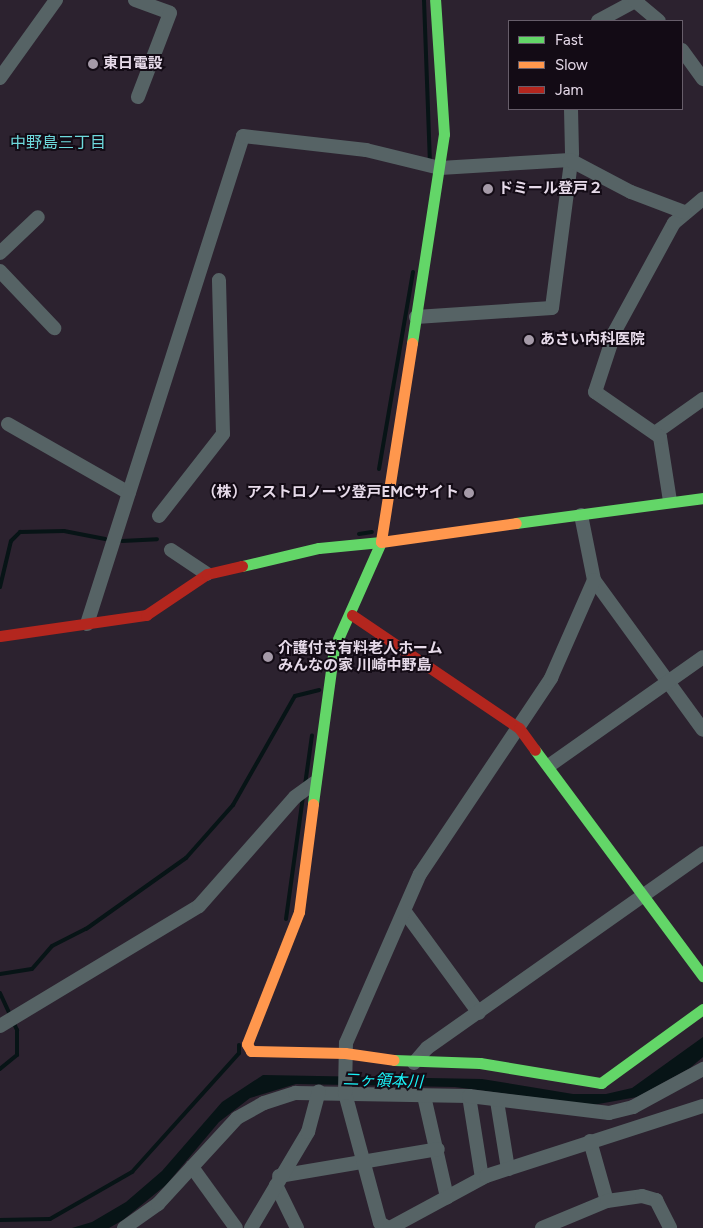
<!DOCTYPE html>
<meta charset="utf-8">
<style>
body{margin:0}
#map{position:relative;width:703px;height:1228px;overflow:hidden;background:#2c222f;font-family:Figtree,"Noto Sans JP",sans-serif}
div>[style]{position:absolute}
[style*='--x']{left:calc(var(--x)*1px);top:calc(var(--y)*1px);width:calc(var(--w)*1px);rotate:calc(var(--a)*1deg)}
.water>*{inset:0;background:#071416}
.stream>*{height:4px;margin:-2px;padding:0 2px;transform-origin:2px;border-radius:2px;background:#071416}
.street>*{height:14px;margin:-7px;padding:0 7px;transform-origin:7px;border-radius:7px;background:#566365}
.fast>*{height:11px;margin:-5.5px;padding:0 5.5px;transform-origin:5.5px;border-radius:5.5px;background:#63d668}
.slow>*{height:11px;margin:-5.5px;padding:0 5.5px;transform-origin:5.5px;border-radius:5.5px;background:#ff974d}
.jam>*{height:11px;margin:-5.5px;padding:0 5.5px;transform-origin:5.5px;border-radius:5.5px;background:#b3261e}
.dots>*{width:14px;height:14px;translate:-50% -50%;box-sizing:border-box;border:2px solid #130b15;border-radius:50%}
span{translate:-50% -50%;white-space:nowrap;text-align:center;line-height:1.15;-webkit-text-stroke:4px #130b15;paint-order:stroke}
.poi-label{font-size:15px;color:#e6dae9;font-weight:700}
.left{translate:0 -50%;text-align:left}
.right{translate:-100% -50%;text-align:right}
.neighbourhood-label{font-size:16px;color:#6edadd}
.water-label{font-size:16px;color:#19f1f6;font-style:italic}
.legend{position:absolute;left:508px;top:20px;width:175px;height:90px;box-sizing:border-box;background:#130b15;border:1px solid #675e6a;margin:0;padding:6px 9px;list-style:none;font-size:15px;color:#e6dae9}
.legend li{display:flex;align-items:center;gap:10px;height:25px}
.legend b{width:25px;border:1px solid #675e6a}
</style>
<div id="map">
<div class="water">
<div style="clip-path:polygon(703px 1037px,703px 1057px,690px 1068px,637px 1097px,593px 1105px,455px 1087px,296px 1084px,250px 1098px,219px 1122px,166px 1185px,123px 1220px,109px 1228px,72px 1228px,92px 1222px,126px 1202px,162px 1171px,222px 1102px,263px 1075px,482px 1079px,573px 1094px,606px 1094px,632px 1088px)"></div>
</div>
<div class="stream">
<div style="--x:424;--y:0;--w:161;--a:87.9"></div>
<div style="--x:379;--y:469;--w:200;--a:-80.2"></div>
<div style="--x:359;--y:534;--w:13;--a:-9"></div>
<div style="--x:122;--y:541;--w:35;--a:-3"></div>
<div style="--x:0;--y:587;--w:47;--a:-76.6"></div>
<div style="--x:11;--y:541;--w:13;--a:-45"></div>
<div style="--x:20;--y:532;--w:44;--a:-1.3"></div>
<div style="--x:64;--y:531;--w:42;--a:11"></div>
<div style="--x:305;--y:785;--w:50;--a:-82"></div>
<div style="--x:286;--y:919;--w:123;--a:-82.1"></div>
<div style="--x:0;--y:974;--w:32;--a:-9"></div>
<div style="--x:32;--y:969;--w:30;--a:-49"></div>
<div style="--x:52;--y:946;--w:38;--a:-27"></div>
<div style="--x:86;--y:929;--w:123;--a:-35.4"></div>
<div style="--x:186;--y:858;--w:71;--a:-48.4"></div>
<div style="--x:233;--y:805;--w:125;--a:-60.4"></div>
<div style="--x:295;--y:696;--w:25;--a:-14"></div>
<div style="--x:0;--y:993;--w:41;--a:65.3"></div>
<div style="--x:17;--y:1030;--w:25;--a:90"></div>
<div style="--x:17;--y:1055;--w:22;--a:141"></div>
<div style="--x:0;--y:1220;--w:50;--a:-1.1"></div>
<div style="--x:50;--y:1219;--w:95;--a:-29.8"></div>
<div style="--x:132;--y:1172;--w:160;--a:-48"></div>
<div style="--x:239;--y:1053;--w:8;--a:-90"></div>
</div>
<div class="street">
<div style="--x:135;--y:0;--w:37;--a:20"></div>
<div style="--x:170;--y:13;--w:90;--a:110.9"></div>
<div style="--x:598;--y:21;--w:42;--a:-28.4"></div>
<div style="--x:635;--y:1;--w:31;--a:40"></div>
<div style="--x:682;--y:50;--w:36;--a:54"></div>
<div style="--x:0;--y:78;--w:96;--a:-54.3"></div>
<div style="--x:0;--y:253;--w:52;--a:-43.5"></div>
<div style="--x:0;--y:271;--w:79;--a:46.5"></div>
<div style="--x:416;--y:317;--w:136;--a:-3.8"></div>
<div style="--x:552;--y:308;--w:156;--a:-82.6"></div>
<div style="--x:572;--y:153;--w:44;--a:-91.3"></div>
<div style="--x:8;--y:424;--w:139;--a:29.7"></div>
<div style="--x:655;--y:433;--w:59;--a:-35.3"></div>
<div style="--x:670;--y:501;--w:65;--a:-98.9"></div>
<div style="--x:660;--y:437;--w:79;--a:-145.3"></div>
<div style="--x:595;--y:392;--w:64;--a:-71.8"></div>
<div style="--x:615;--y:331;--w:123;--a:-61.4"></div>
<div style="--x:674;--y:223;--w:38;--a:-40"></div>
<div style="--x:581;--y:515;--w:66;--a:78.7"></div>
<div style="--x:594;--y:580;--w:185;--a:54"></div>
<div style="--x:159;--y:516;--w:104;--a:-52"></div>
<div style="--x:223;--y:434;--w:154;--a:-91.5"></div>
<div style="--x:171;--y:550;--w:43;--a:33.7"></div>
<div style="--x:87;--y:624;--w:512;--a:-72.27"></div>
<div style="--x:243;--y:136;--w:124;--a:6.5"></div>
<div style="--x:366;--y:150;--w:76;--a:13.7"></div>
<div style="--x:440;--y:168;--w:130;--a:-3.5"></div>
<div style="--x:570;--y:160;--w:69;--a:27.7"></div>
<div style="--x:631;--y:192;--w:57;--a:20.7"></div>
<div style="--x:550;--y:765;--w:187;--a:-35.2"></div>
<div style="--x:405;--y:912;--w:125;--a:53.8"></div>
<div style="--x:0;--y:1026;--w:232;--a:-31.1"></div>
<div style="--x:199;--y:906;--w:145;--a:-48.6"></div>
<div style="--x:295;--y:797;--w:24;--a:-36"></div>
<div style="--x:414;--y:1063;--w:20;--a:-49"></div>
<div style="--x:427;--y:1048;--w:338;--a:-35.2"></div>
<div style="--x:424;--y:1096;--w:104;--a:77.2"></div>
<div style="--x:469;--y:1096;--w:83;--a:81"></div>
<div style="--x:497;--y:1101;--w:69;--a:80.8"></div>
<div style="--x:590;--y:1141;--w:62;--a:74.2"></div>
<div style="--x:192;--y:1167;--w:75;--a:54.2"></div>
<div style="--x:279;--y:1176;--w:161;--a:-9.6"></div>
<div style="--x:276;--y:1185;--w:48;--a:64"></div>
<div style="--x:124;--y:1228;--w:42;--a:-35.2"></div>
<div style="--x:158;--y:1204;--w:117;--a:-47.4"></div>
<div style="--x:237;--y:1118;--w:31;--a:-29"></div>
<div style="--x:264;--y:1103;--w:33;--a:-18"></div>
<div style="--x:295;--y:1093;--w:174;--a:1"></div>
<div style="--x:469;--y:1096;--w:141;--a:6.9"></div>
<div style="--x:609;--y:1113;--w:25;--a:-14"></div>
<div style="--x:633;--y:1107;--w:80;--a:-28.5"></div>
<div style="--x:251;--y:1228;--w:112;--a:-59.3"></div>
<div style="--x:308;--y:1132;--w:42;--a:-75"></div>
<div style="--x:388;--y:1228;--w:9;--a:-148"></div>
<div style="--x:380;--y:1223;--w:135;--a:-105.1"></div>
<div style="--x:345;--y:1093;--w:50;--a:-88.9"></div>
<div style="--x:346;--y:1043;--w:184;--a:-66.4"></div>
<div style="--x:420;--y:874;--w:236;--a:-56.2"></div>
<div style="--x:551;--y:678;--w:107;--a:-66.3"></div>
<div style="--x:390;--y:1228;--w:109;--a:-28.4"></div>
<div style="--x:486;--y:1176;--w:228;--a:-17.9"></div>
<div style="--x:542;--y:1228;--w:70;--a:-22.6"></div>
<div style="--x:607;--y:1201;--w:35;--a:-8"></div>
<div style="--x:642;--y:1196;--w:15;--a:16"></div>
<div style="--x:656;--y:1200;--w:31;--a:63"></div>
</div>
<div class="fast">
<div style="--x:412;--y:343;--w:211;--a:-81.3"></div>
<div style="--x:444;--y:134;--w:134;--a:-93.8"></div>
<div style="--x:516;--y:523;--w:189;--a:-7.6"></div>
<div style="--x:242;--y:566;--w:79;--a:-13.2"></div>
<div style="--x:319;--y:548;--w:62;--a:-5.5"></div>
<div style="--x:381;--y:542;--w:116;--a:113.9"></div>
<div style="--x:334;--y:648;--w:157;--a:97.7"></div>
<div style="--x:535;--y:750;--w:282;--a:53.4"></div>
<div style="--x:394;--y:1060;--w:86;--a:2"></div>
<div style="--x:480;--y:1063;--w:123;--a:9.4"></div>
<div style="--x:601;--y:1083;--w:126;--a:-36"></div>
</div>
<div class="slow">
<div style="--x:412;--y:343;--w:201;--a:98.9"></div>
<div style="--x:381;--y:542;--w:136;--a:-8"></div>
<div style="--x:313;--y:804;--w:109;--a:97.4"></div>
<div style="--x:299;--y:912;--w:142;--a:111.5"></div>
<div style="--x:247;--y:1044;--w:8;--a:60"></div>
<div style="--x:251;--y:1051;--w:94;--a:1.2"></div>
<div style="--x:345;--y:1053;--w:49;--a:8.1"></div>
</div>
<div class="jam">
<div style="--x:352;--y:615;--w:202;--a:34.1"></div>
<div style="--x:519;--y:728;--w:27;--a:54"></div>
<div style="--x:0;--y:636;--w:148;--a:-8.2"></div>
<div style="--x:146;--y:615;--w:73;--a:-33.9"></div>
<div style="--x:207;--y:574;--w:36;--a:-13"></div>
</div>
<div class="dots">
<div style="left:93px;top:64px;background:#a59aa8"></div>
<div style="left:488px;top:189px;background:#a59aa8"></div>
<div style="left:529px;top:340px;background:#a59aa8"></div>
<div style="left:469px;top:493px;background:#a59aa8"></div>
<div style="left:268px;top:657px;background:#a59aa8"></div>
</div>
<div class="poi-label">
<span class="left" style="left:103px;top:64px">東日電設</span>
<span class="left" style="left:498px;top:189px">ドミール登戸２</span>
<span class="left" style="left:540px;top:340px">あさい内科医院</span>
<span class="right" style="left:459px;top:493px">（株）アストロノーツ登戸EMCサイト</span>
<span class="left" style="left:278px;top:657px">介護付き有料老人ホーム<br>みんなの家 川崎中野島</span>
</div>
<div class="neighbourhood-label">
<span style="left:58px;top:143px">中野島三丁目</span>
</div>
<div class="water-label">
<span style="left:383px;top:1081px;rotate:2deg">二ヶ領本川</span>
</div>
<ul class="legend">
<li><b style="height:6px;background:#63d668"></b>Fast</li>
<li><b style="height:6px;background:#ff974d"></b>Slow</li>
<li><b style="height:6px;background:#b3261e"></b>Jam</li>
</ul>
</div>
